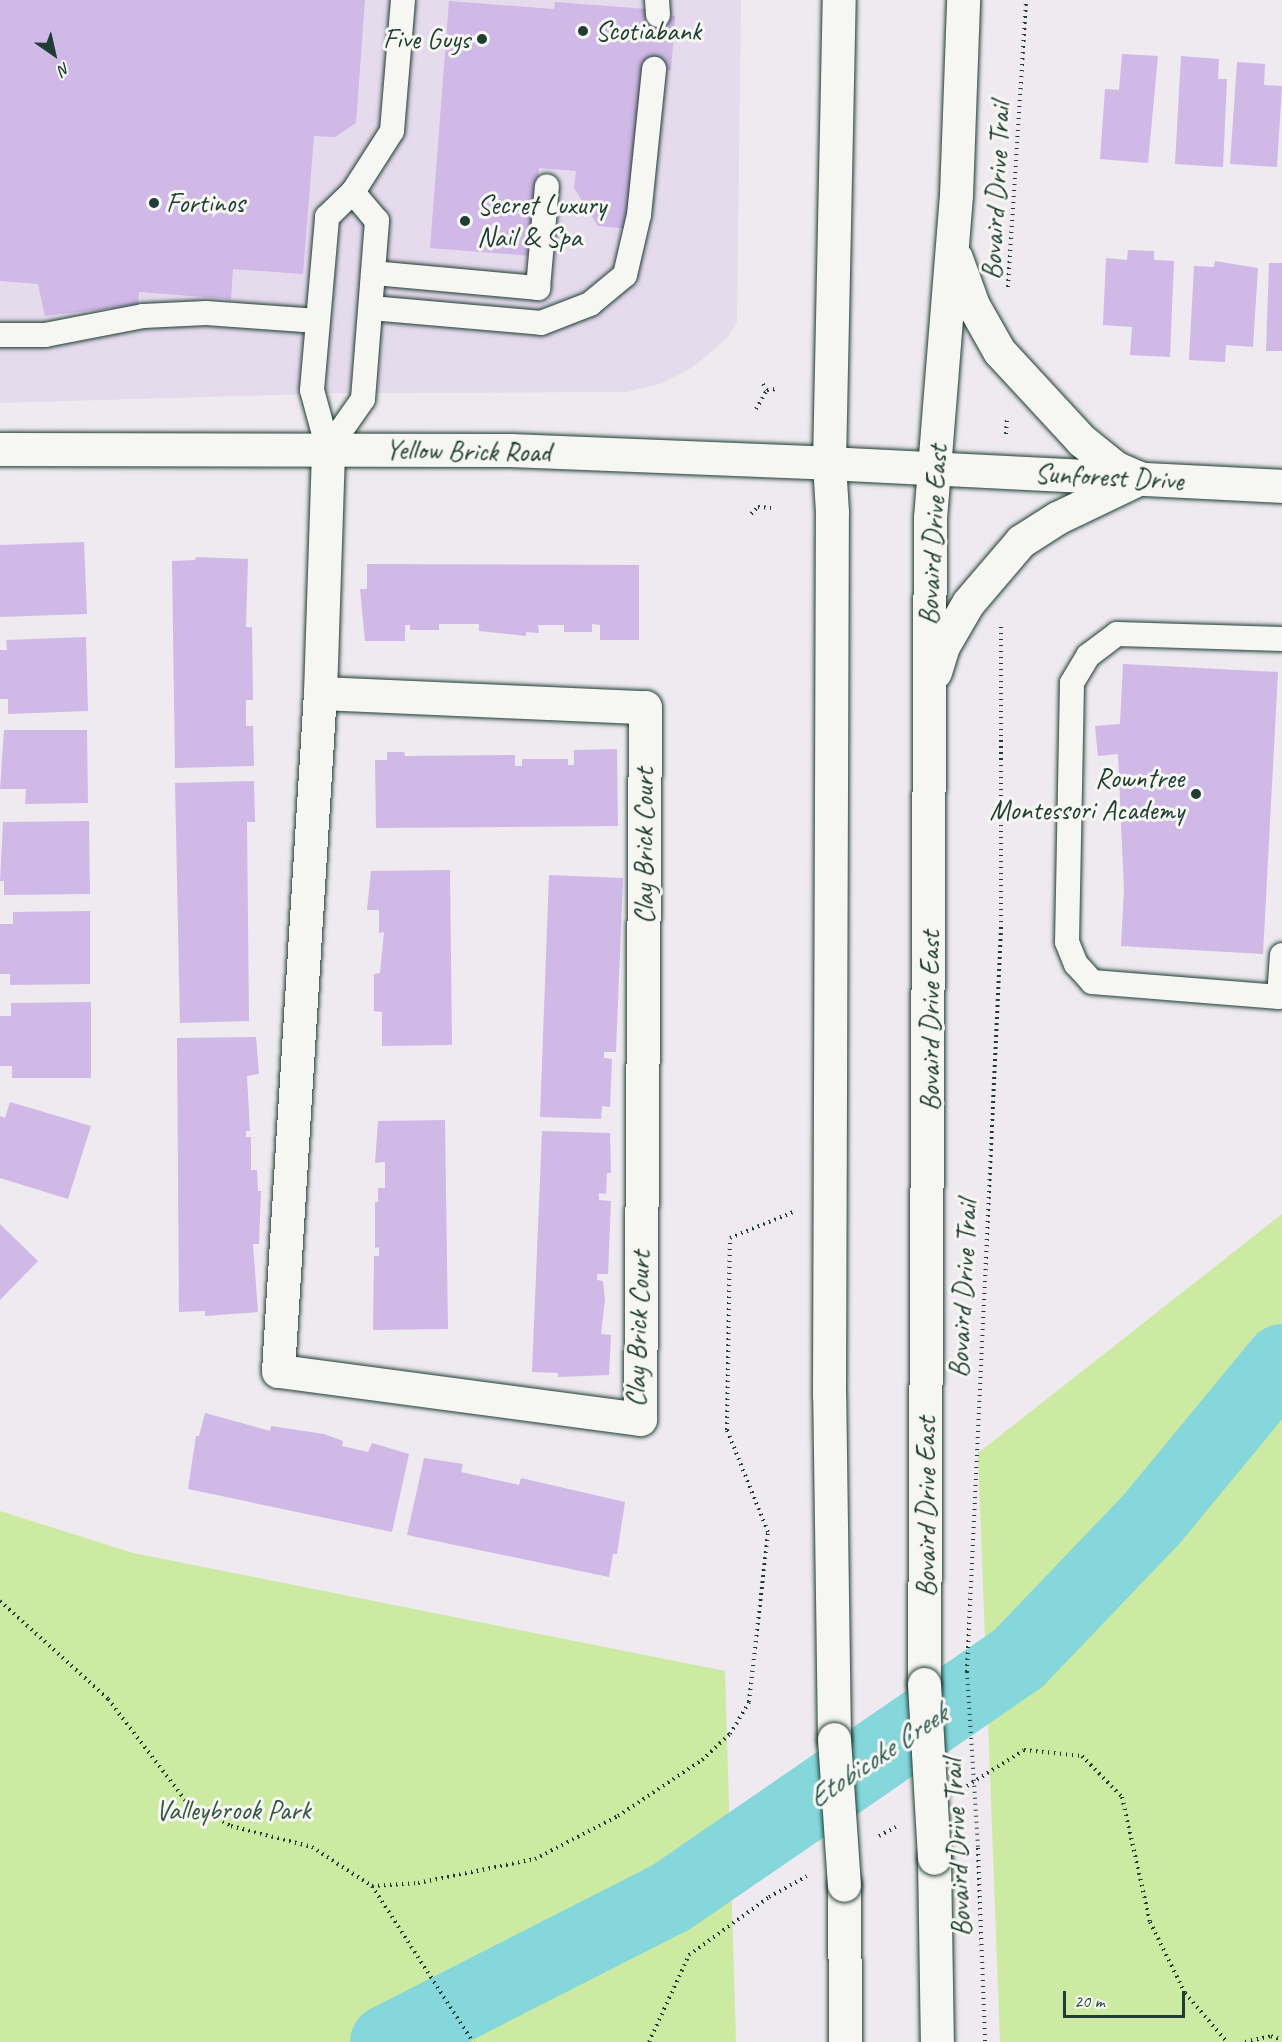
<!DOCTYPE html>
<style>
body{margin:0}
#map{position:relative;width:1282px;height:2042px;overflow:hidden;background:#eeeaf0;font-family:Caveat,sans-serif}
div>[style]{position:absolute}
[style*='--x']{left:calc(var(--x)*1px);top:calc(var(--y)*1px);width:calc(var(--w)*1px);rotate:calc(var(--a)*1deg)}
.built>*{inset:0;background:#e5dbed}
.green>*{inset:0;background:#cceaa2}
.river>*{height:74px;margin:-37px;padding:0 37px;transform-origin:37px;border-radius:37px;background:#85d7dc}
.building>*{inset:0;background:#d0b8e7}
.path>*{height:4px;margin-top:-2px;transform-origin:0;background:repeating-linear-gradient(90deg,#1f3d34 0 1.5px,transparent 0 6px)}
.roads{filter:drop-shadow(0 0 2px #1f3d34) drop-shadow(0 0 2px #1f3d34)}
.service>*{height:24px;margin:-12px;padding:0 12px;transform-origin:12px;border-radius:12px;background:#f6f6f2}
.minor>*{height:33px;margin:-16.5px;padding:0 16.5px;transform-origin:16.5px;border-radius:16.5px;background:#f6f6f2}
.tertiary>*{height:33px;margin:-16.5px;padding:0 16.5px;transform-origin:16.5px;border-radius:16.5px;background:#f6f6f2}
.primary>*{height:33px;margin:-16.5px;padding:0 16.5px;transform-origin:16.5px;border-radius:16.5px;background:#f6f6f2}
.path-bridge>*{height:4px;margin-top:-2px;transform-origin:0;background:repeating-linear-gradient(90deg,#1f3d34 0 1.5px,transparent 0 6px)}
.bridges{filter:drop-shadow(0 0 2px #1f3d34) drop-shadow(0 0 2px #1f3d34)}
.primary-bridge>*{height:33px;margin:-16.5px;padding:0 16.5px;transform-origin:16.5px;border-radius:16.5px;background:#f6f6f2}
.dots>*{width:16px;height:16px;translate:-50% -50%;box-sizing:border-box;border:3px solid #f6f6f2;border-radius:50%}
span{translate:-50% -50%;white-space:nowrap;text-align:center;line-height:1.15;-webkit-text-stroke:6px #f6f6f2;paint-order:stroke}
.poi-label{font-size:28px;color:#1f3d34}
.left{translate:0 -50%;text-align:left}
.right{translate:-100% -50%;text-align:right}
.street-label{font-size:28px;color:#1f3d34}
.park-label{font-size:28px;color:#395744}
.water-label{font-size:30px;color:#335c56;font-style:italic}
.north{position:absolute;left:24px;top:24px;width:60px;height:60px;-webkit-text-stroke:4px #f6f6f2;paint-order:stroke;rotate:146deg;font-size:16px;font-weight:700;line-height:24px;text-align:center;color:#1f3d34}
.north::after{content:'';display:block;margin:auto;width:21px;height:27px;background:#1f3d34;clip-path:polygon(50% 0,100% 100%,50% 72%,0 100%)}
.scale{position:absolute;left:1063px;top:1991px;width:122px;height:27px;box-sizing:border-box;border:3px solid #1f3d34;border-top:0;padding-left:8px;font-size:18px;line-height:21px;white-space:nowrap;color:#1f3d34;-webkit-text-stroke:4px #f6f6f2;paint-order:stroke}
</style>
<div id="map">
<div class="built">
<div style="clip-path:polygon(0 0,741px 0,737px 322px,726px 339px,693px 367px,663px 383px,627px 392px,345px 393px,0 403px)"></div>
</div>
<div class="green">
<div style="clip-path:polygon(1282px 1214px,1282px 2042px,1000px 2042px,978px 1453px)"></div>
<div style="clip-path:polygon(0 1511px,133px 1553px,725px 1671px,736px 2042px,0 2042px)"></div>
</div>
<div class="river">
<div style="--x:387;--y:2042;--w:318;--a:-27"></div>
<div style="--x:670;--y:1898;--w:422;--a:-34.5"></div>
<div style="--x:1018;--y:1659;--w:192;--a:-46.3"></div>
<div style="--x:1151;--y:1520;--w:206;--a:-50.5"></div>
</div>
<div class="building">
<div style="clip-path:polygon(0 0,365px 0,356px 123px,335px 137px,314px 136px,303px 274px,233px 269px,231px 299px,139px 292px,138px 305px,45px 316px,38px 284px,0 281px)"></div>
<div style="clip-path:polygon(449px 1px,554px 9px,555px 2px,647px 9px,647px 14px,675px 16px,671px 70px,654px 69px,631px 229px,598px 226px,574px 188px,576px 171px,539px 168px,532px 256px,430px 248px)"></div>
<div style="clip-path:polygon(1122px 54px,1158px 56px,1148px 163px,1100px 159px,1105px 89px,1119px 90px)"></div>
<div style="clip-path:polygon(1181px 56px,1219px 59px,1218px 79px,1227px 79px,1223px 167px,1175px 164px)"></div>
<div style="clip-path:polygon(1237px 62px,1265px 64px,1264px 85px,1282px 86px,1277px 167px,1230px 164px)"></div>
<div style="clip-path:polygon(1128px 250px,1154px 251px,1154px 260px,1174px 261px,1170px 357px,1130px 355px,1132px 327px,1103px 325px,1106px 258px,1127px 260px)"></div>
<div style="clip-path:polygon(1215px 261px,1258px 268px,1253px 347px,1226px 345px,1225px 362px,1189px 360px,1194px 266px,1214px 267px)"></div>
<div style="clip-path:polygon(1269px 263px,1282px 263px,1282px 351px,1266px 351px)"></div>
<div style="clip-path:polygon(84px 542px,87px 614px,0 617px,0 545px)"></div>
<div style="clip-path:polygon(196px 557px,248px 559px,246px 627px,252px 627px,253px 700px,246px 700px,246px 726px,253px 726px,254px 766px,175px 768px,172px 561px,195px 560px)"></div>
<div style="clip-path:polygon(367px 564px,639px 565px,639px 640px,600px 640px,600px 625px,592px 624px,592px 632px,564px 632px,564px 625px,538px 625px,539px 633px,526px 632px,526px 636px,479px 631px,479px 624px,439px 624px,439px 630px,410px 630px,410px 625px,405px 625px,405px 641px,365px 641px,360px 589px,367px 589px)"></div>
<div style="clip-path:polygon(86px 637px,88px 711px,8px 714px,8px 699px,0 699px,0 650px,7px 650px,6px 640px)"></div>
<div style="clip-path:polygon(1123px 664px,1278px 672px,1263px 954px,1121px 946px,1124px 890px,1118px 754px,1098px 756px,1095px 726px,1120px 724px)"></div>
<div style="clip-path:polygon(4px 730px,87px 730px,88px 803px,25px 804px,26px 789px,0 789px)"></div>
<div style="clip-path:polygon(617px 749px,618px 826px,376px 828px,375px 760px,387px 760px,387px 752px,404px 752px,405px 756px,515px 755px,515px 766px,522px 766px,522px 759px,568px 759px,568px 765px,574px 765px,574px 750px)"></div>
<div style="clip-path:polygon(254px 781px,255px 822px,247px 822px,249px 1021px,180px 1023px,175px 783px)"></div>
<div style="clip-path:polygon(89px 821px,90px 894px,4px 895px,4px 881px,0 881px,3px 822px)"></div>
<div style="clip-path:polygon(450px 870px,452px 1045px,382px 1046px,382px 1012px,374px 1011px,374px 974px,380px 973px,384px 932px,379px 933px,379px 910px,367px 910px,371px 871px)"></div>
<div style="clip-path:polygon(549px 875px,623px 878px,616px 1052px,604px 1052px,604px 1058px,612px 1059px,610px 1107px,602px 1106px,601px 1119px,540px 1117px)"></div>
<div style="clip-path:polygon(90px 911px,90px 984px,10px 985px,10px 974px,0 974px,0 924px,13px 924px,13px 912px)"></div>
<div style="clip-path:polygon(91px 1002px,91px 1078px,12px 1078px,12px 1066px,0 1066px,0 1016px,11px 1016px,11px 1003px)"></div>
<div style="clip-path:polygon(256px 1037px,259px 1074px,247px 1076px,250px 1131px,246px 1131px,246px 1137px,251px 1137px,251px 1170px,257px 1170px,258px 1191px,261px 1191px,259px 1244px,253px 1244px,258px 1312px,205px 1316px,205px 1311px,179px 1312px,177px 1038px)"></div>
<div style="clip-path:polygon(10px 1102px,91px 1126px,68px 1199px,0 1178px,0 1116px,5px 1118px)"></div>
<div style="clip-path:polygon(445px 1120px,448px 1329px,373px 1330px,374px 1256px,379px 1256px,379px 1247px,375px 1248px,375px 1202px,378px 1202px,378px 1188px,385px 1188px,385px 1162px,375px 1163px,378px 1121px)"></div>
<div style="clip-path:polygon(542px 1131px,610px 1133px,611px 1173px,607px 1173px,606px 1194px,599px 1193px,599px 1200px,611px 1201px,608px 1274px,597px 1274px,597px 1280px,603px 1281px,605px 1300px,601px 1334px,611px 1335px,609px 1375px,558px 1377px,558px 1373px,532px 1372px)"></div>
<div style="clip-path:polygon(0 1224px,38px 1261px,0 1300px)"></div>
<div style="clip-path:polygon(205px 1413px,270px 1431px,271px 1426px,324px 1434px,343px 1441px,342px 1446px,368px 1452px,372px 1443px,409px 1454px,392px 1532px,188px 1489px,196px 1436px,199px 1436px)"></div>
<div style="clip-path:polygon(424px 1458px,463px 1464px,461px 1472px,519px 1485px,521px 1478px,625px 1502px,617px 1554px,613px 1554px,609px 1577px,407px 1535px)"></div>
</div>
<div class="path">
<div style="--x:1008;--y:287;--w:288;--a:-86.4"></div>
<div style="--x:763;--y:384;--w:7;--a:56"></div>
<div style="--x:756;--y:409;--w:22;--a:-60"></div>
<div style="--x:767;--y:390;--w:9;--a:-6"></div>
<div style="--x:1006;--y:434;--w:16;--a:-86"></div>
<div style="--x:751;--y:514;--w:10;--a:-45"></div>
<div style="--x:758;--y:507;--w:13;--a:4"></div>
<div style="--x:0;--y:1601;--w:146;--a:42.2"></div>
<div style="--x:108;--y:1699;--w:128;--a:52.6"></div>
<div style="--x:186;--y:1801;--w:51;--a:29.1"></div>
<div style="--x:231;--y:1826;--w:84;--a:14.5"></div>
<div style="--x:312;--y:1847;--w:72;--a:33"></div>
<div style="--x:372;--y:1886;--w:186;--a:57.1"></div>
<div style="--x:967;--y:1672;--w:745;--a:-87.38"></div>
<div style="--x:1001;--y:928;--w:301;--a:-90"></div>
<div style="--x:967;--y:1786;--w:67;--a:-32.3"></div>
<div style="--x:1024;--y:1750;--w:58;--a:5.9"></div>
<div style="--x:1082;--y:1756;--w:57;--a:45.7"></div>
<div style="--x:1122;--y:1797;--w:128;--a:77.4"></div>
<div style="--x:1150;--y:1922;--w:79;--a:63.8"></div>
<div style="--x:1185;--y:1993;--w:65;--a:49.4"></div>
<div style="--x:879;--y:1836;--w:19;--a:-28"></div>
<div style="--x:978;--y:1848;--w:194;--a:87.9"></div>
<div style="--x:372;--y:1886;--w:46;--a:-3.7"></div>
<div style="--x:418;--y:1883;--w:119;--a:-11.6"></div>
<div style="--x:535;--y:1859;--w:93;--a:-27.4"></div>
<div style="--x:618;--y:1816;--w:101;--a:-33.7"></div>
<div style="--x:702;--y:1760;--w:38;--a:-43"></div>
<div style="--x:730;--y:1734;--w:37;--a:-59"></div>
<div style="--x:749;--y:1702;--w:171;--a:-83.6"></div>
<div style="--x:768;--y:1532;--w:110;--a:-111.9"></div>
<div style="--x:727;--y:1430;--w:192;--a:-89.1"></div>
<div style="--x:730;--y:1238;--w:68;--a:-22.4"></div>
<div style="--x:649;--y:2042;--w:96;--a:-65.3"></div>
<div style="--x:689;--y:1955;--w:99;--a:-35.9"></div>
<div style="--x:769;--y:1897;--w:43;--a:-28.9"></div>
<div style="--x:1245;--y:2042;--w:27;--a:-13"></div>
<div style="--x:1271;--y:2036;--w:12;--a:20"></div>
</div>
<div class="roads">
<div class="service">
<div style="--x:657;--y:0;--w:15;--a:86"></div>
<div style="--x:373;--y:273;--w:166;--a:5.2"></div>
<div style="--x:538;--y:288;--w:102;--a:-85"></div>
<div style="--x:371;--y:308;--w:171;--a:5"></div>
<div style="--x:541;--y:323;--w:53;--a:-21.2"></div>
<div style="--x:590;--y:304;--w:45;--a:-39.6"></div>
<div style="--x:625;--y:275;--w:62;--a:-76.9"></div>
<div style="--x:639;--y:215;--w:147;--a:-84.1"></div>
<div style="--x:0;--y:335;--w:45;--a:0"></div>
<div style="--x:45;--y:335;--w:100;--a:-11"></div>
<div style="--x:143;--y:316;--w:63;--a:-2.7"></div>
<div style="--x:206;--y:313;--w:112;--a:4.1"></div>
<div style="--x:328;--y:449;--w:61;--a:-105.2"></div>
<div style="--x:312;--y:390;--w:174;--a:-85"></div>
<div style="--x:327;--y:217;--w:36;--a:-44"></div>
<div style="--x:353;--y:192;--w:72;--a:-57.4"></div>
<div style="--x:392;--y:131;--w:131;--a:-85.2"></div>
<div style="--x:328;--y:449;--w:61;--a:-55"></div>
<div style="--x:363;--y:399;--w:179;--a:-85.5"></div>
<div style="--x:377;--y:221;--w:38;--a:-130"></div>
<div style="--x:1282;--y:639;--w:165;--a:-178.3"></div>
<div style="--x:1117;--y:634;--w:36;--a:143"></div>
<div style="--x:1088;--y:656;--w:31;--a:121"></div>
<div style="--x:1072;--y:683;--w:259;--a:91.1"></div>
<div style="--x:1067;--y:942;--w:24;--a:68"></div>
<div style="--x:1076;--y:964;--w:24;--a:48"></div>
<div style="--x:1092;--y:982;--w:188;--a:4.6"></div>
<div style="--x:1279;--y:997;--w:42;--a:-85.9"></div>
</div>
<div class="minor">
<div style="--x:0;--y:449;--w:510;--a:0.11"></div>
<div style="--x:510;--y:450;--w:319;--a:2.3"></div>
<div style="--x:320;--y:693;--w:325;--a:2.5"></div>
<div style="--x:645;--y:707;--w:712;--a:90.4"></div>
<div style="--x:640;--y:1419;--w:365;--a:-172.4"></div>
<div style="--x:278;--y:1371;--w:679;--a:-86.46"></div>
<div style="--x:320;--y:693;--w:244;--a:-88.1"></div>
</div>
<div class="tertiary">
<div style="--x:829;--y:463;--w:454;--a:2.9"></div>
</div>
<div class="primary">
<div style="--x:956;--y:258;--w:50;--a:70.1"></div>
<div style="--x:973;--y:305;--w:53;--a:60.5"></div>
<div style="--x:999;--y:351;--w:121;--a:47.3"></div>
<div style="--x:1081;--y:440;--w:45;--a:38.7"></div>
<div style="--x:1116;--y:468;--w:26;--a:23"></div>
<div style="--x:935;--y:672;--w:27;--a:-73"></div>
<div style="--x:943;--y:646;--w:50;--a:-59.8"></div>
<div style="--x:968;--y:603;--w:82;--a:-49.5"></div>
<div style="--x:1021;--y:541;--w:43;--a:-32.6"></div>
<div style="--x:1057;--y:518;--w:92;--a:-25.7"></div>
<div style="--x:924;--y:1684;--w:1166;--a:-89.71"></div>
<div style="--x:930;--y:518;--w:324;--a:-85.4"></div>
<div style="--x:956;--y:195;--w:195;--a:-87.9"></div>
<div style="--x:834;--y:1739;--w:344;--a:-90.8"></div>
<div style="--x:829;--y:1395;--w:883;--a:-89.81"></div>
<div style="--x:832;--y:512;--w:49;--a:-93.5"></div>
<div style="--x:829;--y:463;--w:463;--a:-88.8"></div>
<div style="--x:934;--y:1858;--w:184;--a:89.1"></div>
<div style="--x:844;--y:1885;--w:157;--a:89.6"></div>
</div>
</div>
<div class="path-bridge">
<div style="--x:967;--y:1672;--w:176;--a:86.4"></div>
</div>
<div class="bridges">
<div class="primary-bridge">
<div style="--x:924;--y:1684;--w:174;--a:86.7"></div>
<div style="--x:834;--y:1739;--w:146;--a:86.1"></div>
</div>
</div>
<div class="dots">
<div style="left:583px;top:31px;background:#1f3d34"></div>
<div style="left:482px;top:39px;background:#1f3d34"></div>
<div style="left:154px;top:203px;background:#1f3d34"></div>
<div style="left:465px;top:221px;background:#1f3d34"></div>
<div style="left:1196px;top:794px;background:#1f3d34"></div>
</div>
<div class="poi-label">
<span class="left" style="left:595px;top:31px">Scotiabank</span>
<span class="right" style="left:470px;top:39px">Five Guys</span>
<span class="left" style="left:166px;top:203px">Fortinos</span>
<span class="left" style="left:477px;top:221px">Secret Luxury<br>Nail &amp; Spa</span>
<span class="right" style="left:1184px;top:794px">Rowntree<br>Montessori Academy</span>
</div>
<div class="street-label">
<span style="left:996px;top:191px;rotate:-87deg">Bovaird Drive Trail</span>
<span style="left:468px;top:451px;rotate:1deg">Yellow Brick Road</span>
<span style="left:1109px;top:477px;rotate:3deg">Sunforest Drive</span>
<span style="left:933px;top:535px;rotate:-87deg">Bovaird Drive East</span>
<span style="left:644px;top:846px;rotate:-90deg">Clay Brick Court</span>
<span style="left:930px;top:1021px;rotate:-90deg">Bovaird Drive East</span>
<span style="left:963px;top:1289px;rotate:-87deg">Bovaird Drive Trail</span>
<span style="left:638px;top:1329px;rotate:-88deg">Clay Brick Court</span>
<span style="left:926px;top:1507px;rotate:-90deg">Bovaird Drive East</span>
<span style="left:957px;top:1848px;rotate:-93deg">Bovaird Drive Trail</span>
</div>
<div class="park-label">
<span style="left:233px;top:1810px">Valleybrook Park</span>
</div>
<div class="water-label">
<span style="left:877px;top:1756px;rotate:-34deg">Etobicoke Creek</span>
</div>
<div class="north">N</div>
<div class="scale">20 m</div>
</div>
